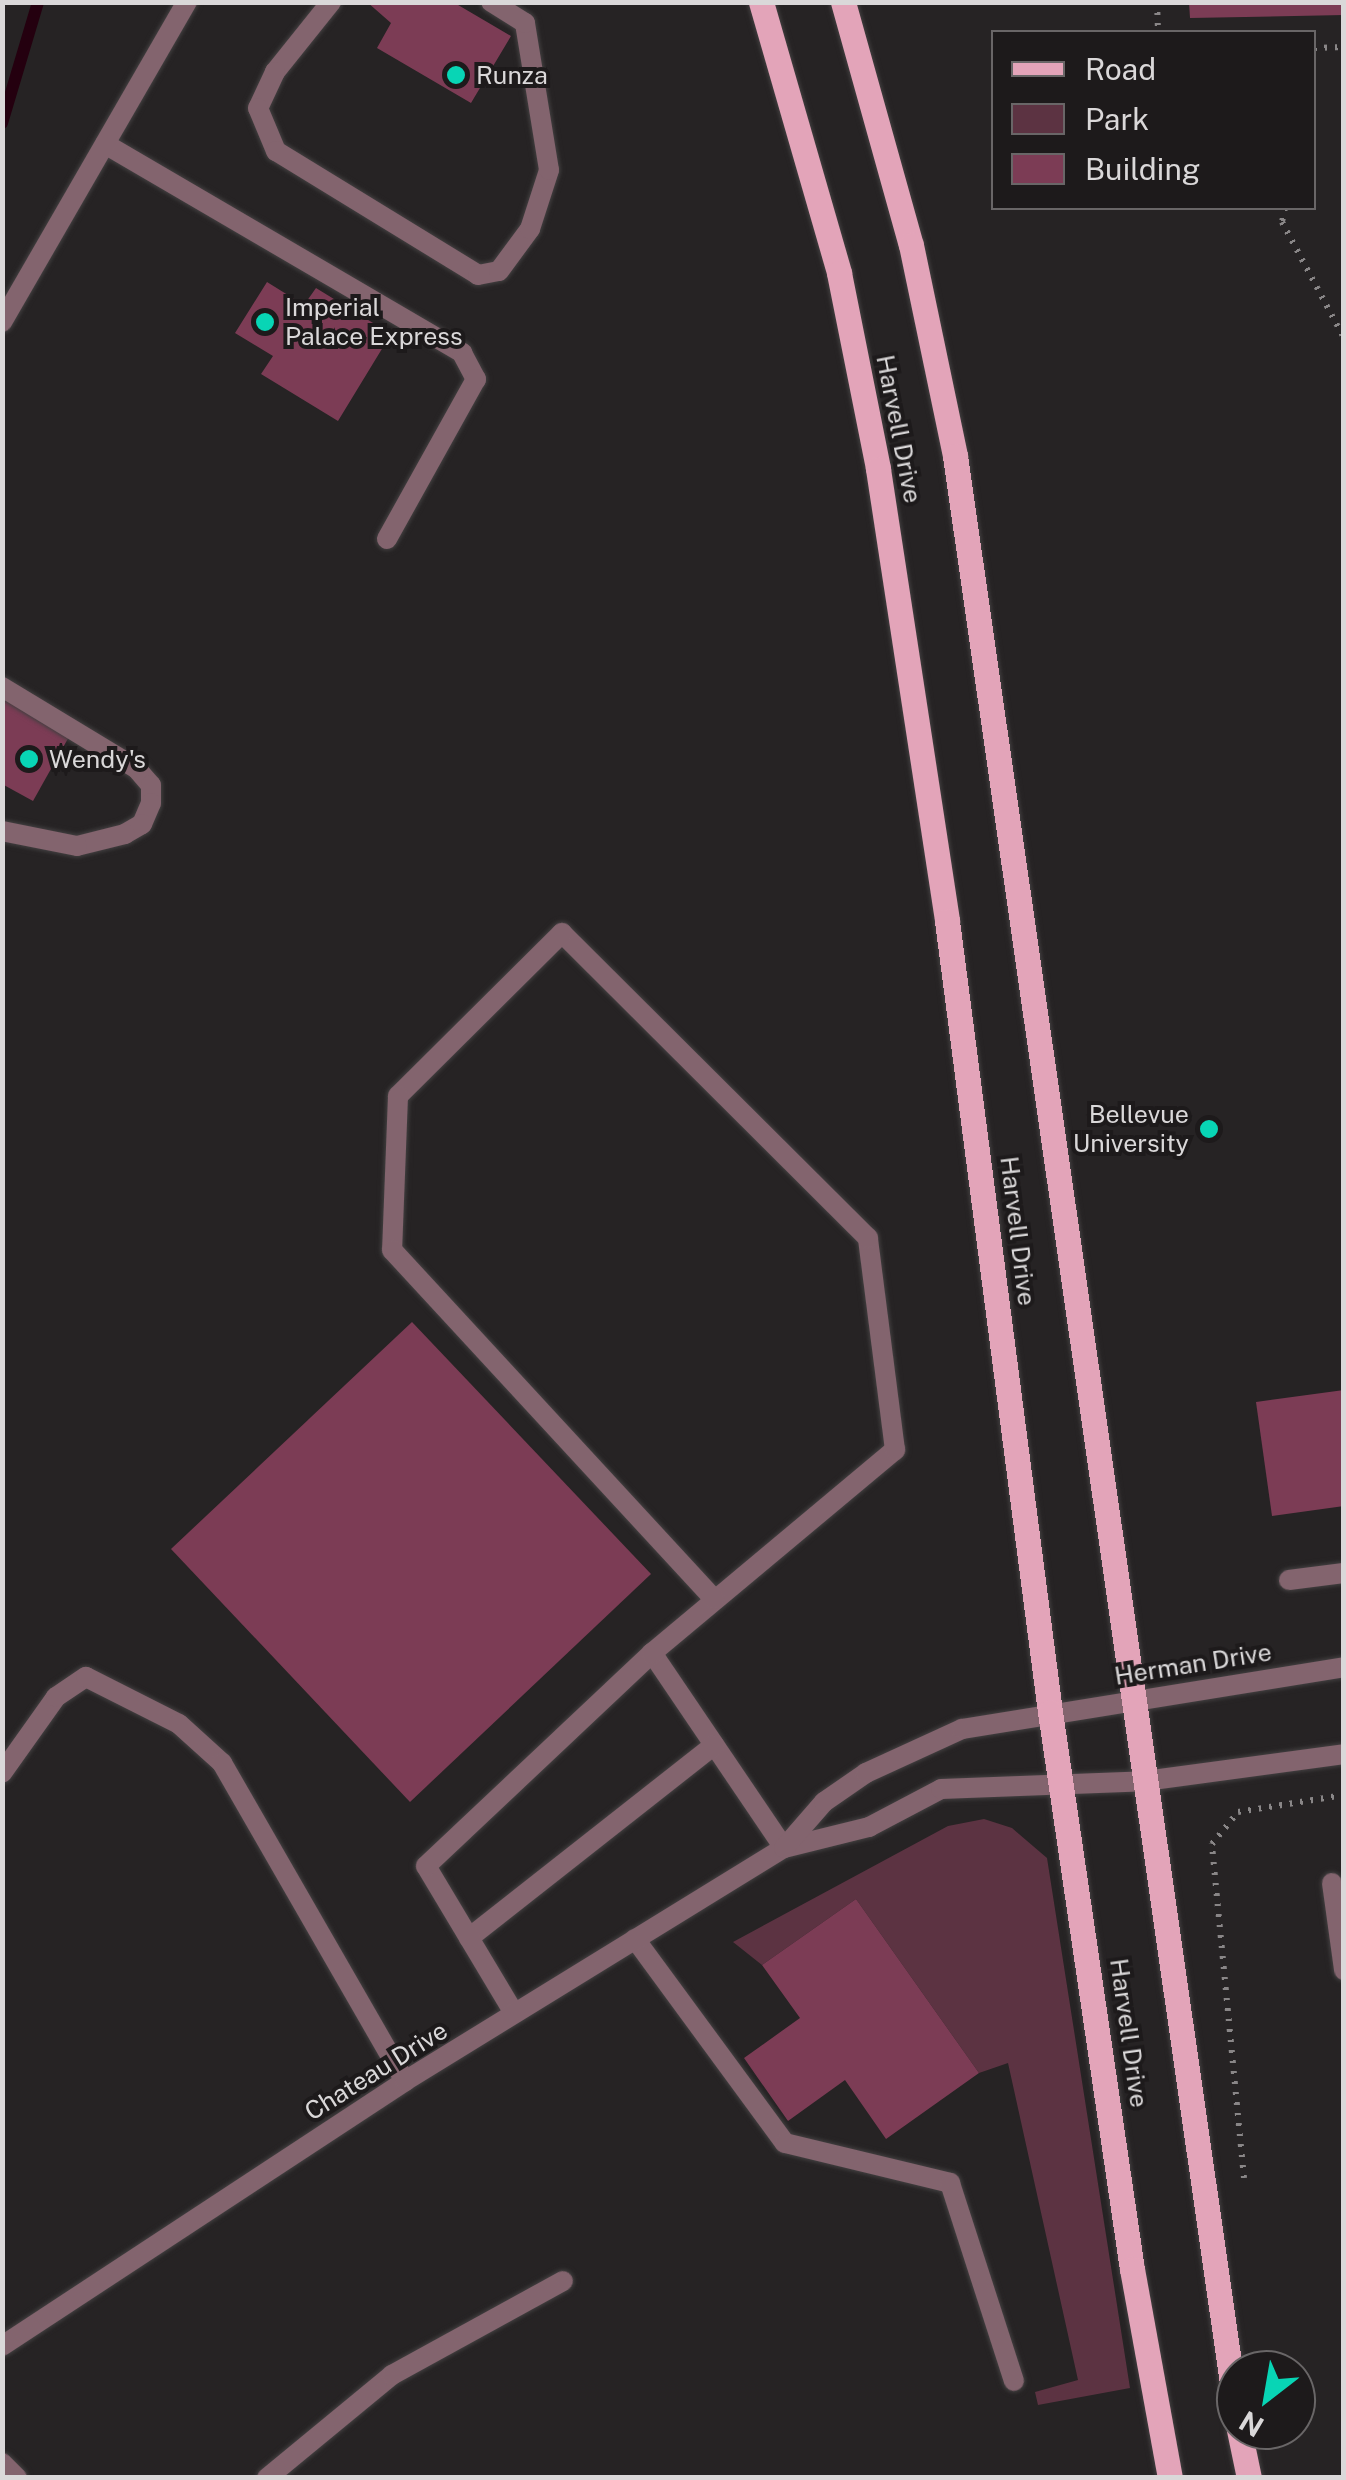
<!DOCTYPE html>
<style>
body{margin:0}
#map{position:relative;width:1346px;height:2480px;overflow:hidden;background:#262324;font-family:"Public Sans",sans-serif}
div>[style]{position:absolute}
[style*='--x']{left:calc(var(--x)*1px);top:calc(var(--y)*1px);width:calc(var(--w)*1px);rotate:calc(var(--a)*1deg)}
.green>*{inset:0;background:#5c3342}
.stream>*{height:12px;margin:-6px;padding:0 6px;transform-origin:6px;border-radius:6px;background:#24000f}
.building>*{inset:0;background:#7c3c55}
.path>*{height:6px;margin-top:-3px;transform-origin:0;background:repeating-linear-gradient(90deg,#898687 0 2.5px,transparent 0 10.5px)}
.roads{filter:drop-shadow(0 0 2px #434041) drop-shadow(0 0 2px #434041)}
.service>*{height:20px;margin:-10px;padding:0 10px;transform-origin:10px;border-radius:10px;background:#83646e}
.minor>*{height:20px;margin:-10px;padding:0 10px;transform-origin:10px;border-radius:10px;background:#83646e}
.primary>*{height:25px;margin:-12.5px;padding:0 12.5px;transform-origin:12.5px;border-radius:12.5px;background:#e3a4b9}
.dots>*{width:28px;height:28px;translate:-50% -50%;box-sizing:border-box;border:5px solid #1d1a1b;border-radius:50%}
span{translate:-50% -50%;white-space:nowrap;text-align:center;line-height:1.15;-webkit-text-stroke:8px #1d1a1b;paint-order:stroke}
.poi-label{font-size:25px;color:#dad8d9}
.left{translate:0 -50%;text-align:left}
.right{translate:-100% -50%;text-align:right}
.street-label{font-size:25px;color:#dad8d9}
.frame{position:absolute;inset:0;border:5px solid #dad8d9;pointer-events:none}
.legend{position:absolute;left:991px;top:30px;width:325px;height:180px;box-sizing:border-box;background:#1d1a1b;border:2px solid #696667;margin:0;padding:12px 18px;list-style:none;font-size:30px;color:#dad8d9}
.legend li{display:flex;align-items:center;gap:20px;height:50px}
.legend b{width:50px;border:2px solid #696667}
.north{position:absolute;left:1216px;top:2350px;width:100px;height:100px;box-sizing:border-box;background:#1d1a1b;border:2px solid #696667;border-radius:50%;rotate:211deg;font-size:28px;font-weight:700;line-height:40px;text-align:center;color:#dad8d9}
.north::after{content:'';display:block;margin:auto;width:35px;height:45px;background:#08d5b5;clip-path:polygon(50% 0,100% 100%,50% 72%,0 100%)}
</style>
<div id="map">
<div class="green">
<div style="clip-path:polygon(984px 1819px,1012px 1828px,1047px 1858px,1130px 2388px,1038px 2405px,1035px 2392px,1078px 2380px,1008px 2063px,979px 2073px,856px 1899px,762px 1965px,733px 1942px,948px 1826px)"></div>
</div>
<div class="stream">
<div style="--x:2;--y:123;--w:126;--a:-73.4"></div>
</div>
<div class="building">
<div style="clip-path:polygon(367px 2px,453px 2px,511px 36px,471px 103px,377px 48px,391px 23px)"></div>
<div style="clip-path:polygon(1189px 2px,1344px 2px,1344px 15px,1190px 18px)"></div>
<div style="clip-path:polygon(267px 282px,304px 305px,316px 288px,391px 334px,338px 421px,261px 374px,273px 356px,235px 333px)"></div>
<div style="clip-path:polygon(2px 697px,70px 735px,33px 801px,2px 784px)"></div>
<div style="clip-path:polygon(412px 1322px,651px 1574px,410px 1802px,171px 1549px)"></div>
<div style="clip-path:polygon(1344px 1390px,1344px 1506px,1272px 1516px,1256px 1402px)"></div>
<div style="clip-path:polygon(856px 1899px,979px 2073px,886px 2139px,845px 2080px,788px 2121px,744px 2058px,800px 2018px,762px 1965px)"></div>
</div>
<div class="path">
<div style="--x:1157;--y:2;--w:30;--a:88"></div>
<div style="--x:1314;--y:48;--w:30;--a:-2"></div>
<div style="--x:1285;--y:208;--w:14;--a:102"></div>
<div style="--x:1282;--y:222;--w:132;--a:61.9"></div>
<div style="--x:1244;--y:2178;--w:336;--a:-95.5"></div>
<div style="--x:1212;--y:1844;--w:41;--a:-50.9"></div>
<div style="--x:1238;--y:1812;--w:107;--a:-9.1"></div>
</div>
<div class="roads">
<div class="service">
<div style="--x:331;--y:2;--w:90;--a:128.7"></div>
<div style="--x:275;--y:72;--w:40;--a:115"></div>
<div style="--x:258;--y:108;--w:47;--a:67.3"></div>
<div style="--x:276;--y:151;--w:237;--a:31.5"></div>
<div style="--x:478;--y:275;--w:21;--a:-11"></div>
<div style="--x:499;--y:271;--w:52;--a:-53.6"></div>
<div style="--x:530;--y:229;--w:62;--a:-72.1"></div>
<div style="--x:549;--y:170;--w:149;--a:-99.3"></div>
<div style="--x:525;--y:23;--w:40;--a:-148"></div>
<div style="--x:105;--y:144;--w:414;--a:30.3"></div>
<div style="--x:462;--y:353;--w:30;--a:62"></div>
<div style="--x:476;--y:379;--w:183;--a:119.1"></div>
<div style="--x:2;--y:322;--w:370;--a:-60"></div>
<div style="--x:2;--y:687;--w:157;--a:31.2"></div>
<div style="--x:136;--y:768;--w:23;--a:49"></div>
<div style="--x:151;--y:785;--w:18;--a:90"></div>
<div style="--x:151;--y:803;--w:23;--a:113"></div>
<div style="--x:142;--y:824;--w:20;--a:150"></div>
<div style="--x:125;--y:834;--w:49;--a:166"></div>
<div style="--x:77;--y:846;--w:76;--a:-168.7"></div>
<div style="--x:1289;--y:1580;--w:55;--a:-7.3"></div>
<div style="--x:652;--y:1653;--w:235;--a:55.9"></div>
<div style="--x:2;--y:1773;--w:93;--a:-54.6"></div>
<div style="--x:56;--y:1697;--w:36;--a:-34"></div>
<div style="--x:86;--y:1677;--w:104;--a:26.8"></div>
<div style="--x:179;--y:1724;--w:58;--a:42.2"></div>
<div style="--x:222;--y:1763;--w:367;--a:60.1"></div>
<div style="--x:1332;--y:1883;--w:88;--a:82.1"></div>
<div style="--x:469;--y:1938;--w:312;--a:-38.2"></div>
<div style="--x:635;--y:1939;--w:253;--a:53.7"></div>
<div style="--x:785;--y:2143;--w:170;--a:13.6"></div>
<div style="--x:950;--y:2183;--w:208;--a:72.1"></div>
<div style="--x:514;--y:2013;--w:171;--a:-120.9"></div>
<div style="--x:426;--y:1866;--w:311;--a:-43.3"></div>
<div style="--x:652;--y:1653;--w:317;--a:-39.9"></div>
<div style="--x:895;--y:1450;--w:214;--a:-97.3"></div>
<div style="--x:868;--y:1238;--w:432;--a:-135.1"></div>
<div style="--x:562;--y:933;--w:231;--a:135.2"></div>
<div style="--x:398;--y:1096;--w:154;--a:92.2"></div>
<div style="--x:392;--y:1250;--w:475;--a:47.3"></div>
<div style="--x:2;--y:2463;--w:21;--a:45"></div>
<div style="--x:267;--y:2478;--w:162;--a:-39.5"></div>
<div style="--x:392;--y:2375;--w:195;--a:-28.8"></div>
</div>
<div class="minor">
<div style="--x:784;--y:1848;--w:88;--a:-13.9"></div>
<div style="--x:869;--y:1827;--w:81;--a:-27.8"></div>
<div style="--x:941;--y:1789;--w:204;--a:-2.2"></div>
<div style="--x:1145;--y:1781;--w:201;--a:-7.7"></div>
<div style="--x:2;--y:2346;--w:482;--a:-33.3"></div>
<div style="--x:405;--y:2081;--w:445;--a:-31.6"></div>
<div style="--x:784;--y:1848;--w:61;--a:-49"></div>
<div style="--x:824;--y:1802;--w:51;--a:-34.6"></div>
<div style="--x:866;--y:1773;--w:106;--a:-24.6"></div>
<div style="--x:962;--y:1729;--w:387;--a:-9.2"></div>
</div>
<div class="primary">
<div style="--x:761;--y:2;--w:282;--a:73.9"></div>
<div style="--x:839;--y:273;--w:200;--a:78.7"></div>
<div style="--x:878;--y:469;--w:457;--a:81.3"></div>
<div style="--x:947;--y:921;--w:798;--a:82.58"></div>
<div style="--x:1050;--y:1712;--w:563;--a:81.63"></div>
<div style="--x:1132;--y:2269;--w:212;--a:79.7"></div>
<div style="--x:843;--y:2;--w:252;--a:74.4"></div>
<div style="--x:911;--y:245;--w:216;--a:78.2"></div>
<div style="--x:955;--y:456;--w:1976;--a:81.82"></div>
<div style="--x:1239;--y:2430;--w:49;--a:78.2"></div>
</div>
</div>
<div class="dots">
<div style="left:456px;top:75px;background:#08d5b5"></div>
<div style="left:265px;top:322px;background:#08d5b5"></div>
<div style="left:29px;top:759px;background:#08d5b5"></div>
<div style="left:1209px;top:1129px;background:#08d5b5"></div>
</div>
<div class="poi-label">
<span class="left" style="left:476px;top:75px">Runza</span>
<span class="left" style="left:285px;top:322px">Imperial<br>Palace Express</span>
<span class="left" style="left:49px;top:759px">Wendy's</span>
<span class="right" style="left:1189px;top:1129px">Bellevue<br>University</span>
</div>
<div class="street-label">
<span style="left:899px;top:429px;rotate:79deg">Harvell Drive</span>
<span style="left:1018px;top:1231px;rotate:83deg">Harvell Drive</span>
<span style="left:1193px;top:1664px;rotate:-9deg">Herman Drive</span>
<span style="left:1129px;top:2033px;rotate:82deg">Harvell Drive</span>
<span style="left:376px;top:2071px;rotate:-32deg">Chateau Drive</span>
</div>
<div class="frame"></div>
<ul class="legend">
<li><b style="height:12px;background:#e3a4b9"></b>Road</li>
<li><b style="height:28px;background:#5c3342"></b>Park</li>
<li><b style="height:28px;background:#7c3c55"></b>Building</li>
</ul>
<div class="north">N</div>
</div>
